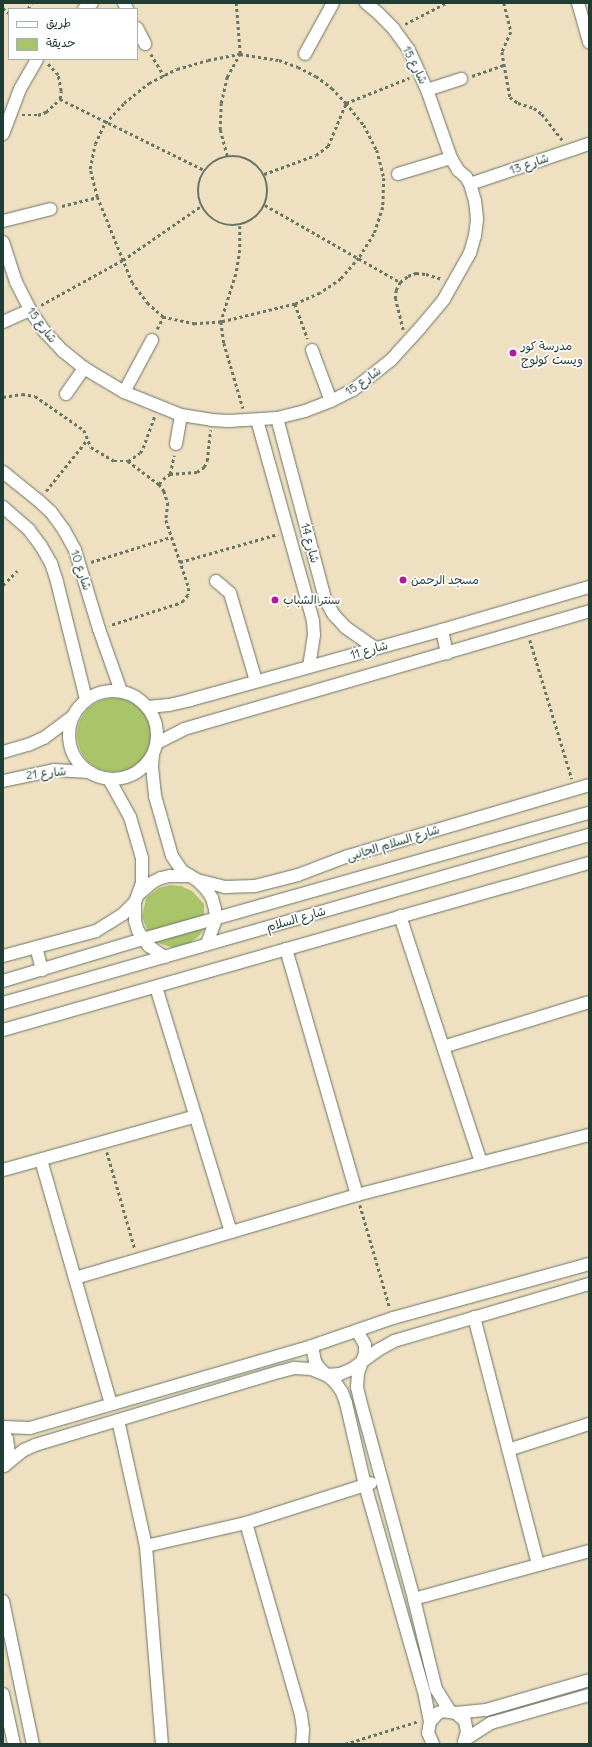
<!DOCTYPE html>
<meta charset="utf-8">
<style>
body{margin:0}
#map{position:relative;width:592px;height:1747px;overflow:hidden;background:#efe0c1;font-family:Delius,"Playpen Sans Arabic",sans-serif}
div>[style]{position:absolute}
[style*='--x']{left:calc(var(--x)*1px);top:calc(var(--y)*1px);width:calc(var(--w)*1px);rotate:calc(var(--a)*1deg)}
.green>*{inset:0;background:#aac46a}
.round{border-radius:50%}
.path>*{height:2.5px;margin-top:-1.25px;transform-origin:0;background:repeating-linear-gradient(90deg,#687665 0 3px,transparent 0 6px)}
.path>.ring{margin:-1.25px;padding:0;box-sizing:content-box;background:none;border:2.5px solid #687665;border-radius:50%}
.roads{filter:drop-shadow(0 0 1px #687665) drop-shadow(0 0 1px #687665)}
.minor>*{height:12px;margin:-6px;padding:0 6px;transform-origin:6px;border-radius:6px;background:#fff}
.minor>.ring{margin:-6px;padding:0;box-sizing:content-box;background:none;border:12px solid #fff;border-radius:50%}
.dots>*{width:11px;height:11px;translate:-50% -50%;box-sizing:border-box;border:2px solid #fff;border-radius:50%}
span{translate:-50% -50%;white-space:nowrap;text-align:center;line-height:1.15;-webkit-text-stroke:3.5px #fff;paint-order:stroke}
.street-label{font-size:12px;color:#1f3d34}
.poi-label{font-size:12px;color:#1f3d34}
.left{translate:0 -50%;text-align:left}
.frame{position:absolute;inset:0;border:4px solid #1f3d34;pointer-events:none}
.legend{position:absolute;left:8px;top:8px;width:130px;height:52px;box-sizing:border-box;background:#fff;border:1px solid #a5b1ae;margin:0;padding:5px 7px;list-style:none;font-size:12px;color:#1f3d34}
.legend li{display:flex;align-items:center;gap:8px;height:20px}
.legend b{width:20px;border:1px solid #a5b1ae}
</style>
<div id="map">
<div class="green">
<div class="round" style="left:77px;top:698px;width:74px;height:74px"></div>
<div style="clip-path:polygon(170px 885px,181px 886px,192px 891px,204px 904px,204px 915px,148px 932px,142px 917px,146px 898px,159px 888px)"></div>
<div style="clip-path:polygon(205px 927px,199px 936px,190px 943px,174px 948px,155px 942px)"></div>
</div>
<div class="path">
<div style="--x:504;--y:3;--w:30;--a:76"></div>
<div style="--x:511;--y:32;--w:22;--a:114"></div>
<div style="--x:502;--y:52;--w:46;--a:79.9"></div>
<div style="--x:510;--y:97;--w:10;--a:37"></div>
<div style="--x:518;--y:103;--w:17;--a:17"></div>
<div style="--x:534;--y:108;--w:10;--a:37"></div>
<div style="--x:542;--y:114;--w:33;--a:52"></div>
<div style="--x:3;--y:8;--w:8;--a:40"></div>
<div style="--x:28;--y:9;--w:7;--a:-63"></div>
<div style="--x:405;--y:24;--w:46;--a:-27.1"></div>
<div style="--x:151;--y:54;--w:26;--a:59"></div>
<div style="--x:240;--y:54;--w:39;--a:9"></div>
<div style="--x:279;--y:60;--w:20;--a:20"></div>
<div style="--x:298;--y:67;--w:20;--a:27"></div>
<div style="--x:316;--y:76;--w:20;--a:37"></div>
<div style="--x:332;--y:88;--w:21;--a:47"></div>
<div style="--x:346;--y:103;--w:28;--a:51"></div>
<div style="--x:364;--y:125;--w:28;--a:63"></div>
<div style="--x:377;--y:150;--w:29;--a:76"></div>
<div style="--x:384;--y:178;--w:29;--a:92"></div>
<div style="--x:383;--y:207;--w:28;--a:108"></div>
<div style="--x:374;--y:234;--w:28;--a:122"></div>
<div style="--x:359;--y:258;--w:28;--a:131"></div>
<div style="--x:341;--y:279;--w:25;--a:146"></div>
<div style="--x:320;--y:293;--w:27;--a:156"></div>
<div style="--x:295;--y:304;--w:76;--a:166.3"></div>
<div style="--x:221;--y:322;--w:26;--a:176"></div>
<div style="--x:195;--y:324;--w:33;--a:-168"></div>
<div style="--x:163;--y:317;--w:20;--a:-139"></div>
<div style="--x:148;--y:304;--w:26;--a:-127"></div>
<div style="--x:132;--y:283;--w:93;--a:-112.1"></div>
<div style="--x:97;--y:197;--w:29;--a:-104"></div>
<div style="--x:90;--y:169;--w:25;--a:-79"></div>
<div style="--x:95;--y:144;--w:23;--a:-65"></div>
<div style="--x:105;--y:123;--w:28;--a:-46"></div>
<div style="--x:124;--y:103;--w:32;--a:-39"></div>
<div style="--x:149;--y:83;--w:31;--a:-27"></div>
<div style="--x:177;--y:69;--w:32;--a:-16"></div>
<div style="--x:208;--y:60;--w:33;--a:-11"></div>
<div style="--x:472;--y:76;--w:34;--a:-19"></div>
<div style="--x:60;--y:99;--w:161;--a:26.2"></div>
<div style="--x:22;--y:115;--w:16;--a:0"></div>
<div style="--x:38;--y:115;--w:9;--a:-21"></div>
<div style="--x:46;--y:112;--w:19;--a:-43"></div>
<div style="--x:60;--y:99;--w:8;--a:-83"></div>
<div style="--x:61;--y:91;--w:16;--a:-101"></div>
<div style="--x:58;--y:75;--w:16;--a:-133"></div>
<div class="ring" style="left:198px;top:156px;width:67.5px;height:67.5px"></div>
<div style="--x:227;--y:156;--w:27;--a:-105"></div>
<div style="--x:220;--y:130;--w:27;--a:-88"></div>
<div style="--x:221;--y:103;--w:27;--a:-77"></div>
<div style="--x:227;--y:77;--w:26;--a:-61"></div>
<div style="--x:240;--y:54;--w:51;--a:-94.5"></div>
<div style="--x:264;--y:174;--w:55;--a:-20.1"></div>
<div style="--x:316;--y:155;--w:15;--a:-37"></div>
<div style="--x:328;--y:146;--w:47;--a:-67.3"></div>
<div style="--x:346;--y:103;--w:68;--a:-21.6"></div>
<div style="--x:265;--y:205;--w:155;--a:29.7"></div>
<div style="--x:62;--y:206;--w:36;--a:-14"></div>
<div style="--x:240;--y:226;--w:24;--a:90"></div>
<div style="--x:240;--y:250;--w:24;--a:99"></div>
<div style="--x:236;--y:274;--w:50;--a:107.4"></div>
<div style="--x:221;--y:322;--w:21;--a:82"></div>
<div style="--x:224;--y:343;--w:68;--a:73.7"></div>
<div style="--x:295;--y:304;--w:37;--a:70"></div>
<div style="--x:41;--y:305;--w:94;--a:-28.8"></div>
<div style="--x:123;--y:260;--w:95;--a:-34.7"></div>
<div style="--x:157;--y:329;--w:13;--a:-63"></div>
<div style="--x:403;--y:330;--w:32;--a:-104"></div>
<div style="--x:395;--y:299;--w:9;--a:-84"></div>
<div style="--x:396;--y:290;--w:9;--a:-63"></div>
<div style="--x:400;--y:282;--w:10;--a:-37"></div>
<div style="--x:408;--y:276;--w:9;--a:-21"></div>
<div style="--x:416;--y:273;--w:10;--a:6"></div>
<div style="--x:426;--y:274;--w:17;--a:17"></div>
<div style="--x:3;--y:397;--w:19;--a:-9"></div>
<div style="--x:22;--y:394;--w:13;--a:9"></div>
<div style="--x:35;--y:396;--w:60;--a:34.8"></div>
<div style="--x:84;--y:430;--w:18;--a:68"></div>
<div style="--x:91;--y:447;--w:27;--a:31"></div>
<div style="--x:114;--y:461;--w:14;--a:0"></div>
<div style="--x:128;--y:461;--w:39;--a:37"></div>
<div style="--x:159;--y:484;--w:9;--a:54"></div>
<div style="--x:164;--y:491;--w:13;--a:72"></div>
<div style="--x:168;--y:503;--w:17;--a:97"></div>
<div style="--x:166;--y:520;--w:72;--a:71.3"></div>
<div style="--x:189;--y:588;--w:7;--a:98"></div>
<div style="--x:188;--y:595;--w:7;--a:124"></div>
<div style="--x:184;--y:601;--w:7;--a:153"></div>
<div style="--x:178;--y:604;--w:72;--a:162.3"></div>
<div style="--x:128;--y:461;--w:14;--a:-34"></div>
<div style="--x:140;--y:453;--w:6;--a:-59"></div>
<div style="--x:143;--y:448;--w:33;--a:-70"></div>
<div style="--x:170;--y:474;--w:19;--a:-78"></div>
<div style="--x:159;--y:484;--w:6;--a:-51"></div>
<div style="--x:163;--y:479;--w:9;--a:-36"></div>
<div style="--x:170;--y:474;--w:27;--a:-4"></div>
<div style="--x:197;--y:472;--w:9;--a:-36"></div>
<div style="--x:204;--y:467;--w:7;--a:-63"></div>
<div style="--x:207;--y:461;--w:31;--a:-84"></div>
<div style="--x:46;--y:491;--w:65;--a:-51.2"></div>
<div style="--x:91;--y:562;--w:84;--a:-17.4"></div>
<div style="--x:180;--y:562;--w:102;--a:-15.9"></div>
<div style="--x:3;--y:585;--w:20;--a:-45"></div>
<div style="--x:530;--y:640;--w:145;--a:73.2"></div>
<div style="--x:107;--y:1152;--w:101;--a:73.9"></div>
<div style="--x:360;--y:1205;--w:107;--a:73.8"></div>
<div style="--x:345;--y:1744;--w:77;--a:-17.3"></div>
</div>
<div class="roads">
<div class="minor">
<div style="--x:124;--y:3;--w:7;--a:63"></div>
<div style="--x:578;--y:3;--w:41;--a:74.2"></div>
<div style="--x:84;--y:9;--w:10;--a:-37"></div>
<div style="--x:137;--y:28;--w:18;--a:63"></div>
<div style="--x:305;--y:54;--w:58;--a:-61.2"></div>
<div style="--x:427;--y:90;--w:36;--a:-18"></div>
<div style="--x:3;--y:134;--w:48;--a:-69.3"></div>
<div style="--x:20;--y:89;--w:34;--a:-60"></div>
<div style="--x:398;--y:174;--w:55;--a:-16.8"></div>
<div style="--x:470;--y:184;--w:126;--a:-18.6"></div>
<div style="--x:3;--y:221;--w:49;--a:-14"></div>
<div style="--x:3;--y:242;--w:42;--a:72"></div>
<div style="--x:16;--y:282;--w:31;--a:63"></div>
<div style="--x:30;--y:310;--w:27;--a:56"></div>
<div style="--x:45;--y:332;--w:26;--a:47"></div>
<div style="--x:63;--y:351;--w:27;--a:39"></div>
<div style="--x:84;--y:368;--w:47;--a:31"></div>
<div style="--x:124;--y:392;--w:61;--a:22"></div>
<div style="--x:181;--y:415;--w:30;--a:9"></div>
<div style="--x:211;--y:420;--w:18;--a:3"></div>
<div style="--x:229;--y:421;--w:48;--a:-3.6"></div>
<div style="--x:277;--y:418;--w:29;--a:-14"></div>
<div style="--x:305;--y:411;--w:28;--a:-21"></div>
<div style="--x:331;--y:401;--w:25;--a:-27"></div>
<div style="--x:353;--y:390;--w:48;--a:-38.3"></div>
<div style="--x:391;--y:360;--w:43;--a:-47.8"></div>
<div style="--x:420;--y:328;--w:38;--a:-50"></div>
<div style="--x:444;--y:299;--w:53;--a:-60.5"></div>
<div style="--x:470;--y:253;--w:18;--a:-74"></div>
<div style="--x:475;--y:236;--w:17;--a:-83"></div>
<div style="--x:477;--y:219;--w:18;--a:-96"></div>
<div style="--x:475;--y:201;--w:18;--a:-106"></div>
<div style="--x:470;--y:184;--w:8;--a:-120"></div>
<div style="--x:466;--y:177;--w:11;--a:-139"></div>
<div style="--x:458;--y:170;--w:14;--a:-120"></div>
<div style="--x:451;--y:158;--w:72;--a:-109.4"></div>
<div style="--x:427;--y:90;--w:44;--a:-114.2"></div>
<div style="--x:409;--y:50;--w:26;--a:-126"></div>
<div style="--x:394;--y:29;--w:23;--a:-135"></div>
<div style="--x:378;--y:13;--w:16;--a:-140"></div>
<div style="--x:3;--y:322;--w:30;--a:-24"></div>
<div style="--x:312;--y:350;--w:54;--a:69.6"></div>
<div style="--x:124;--y:392;--w:59;--a:-61.7"></div>
<div style="--x:66;--y:394;--w:32;--a:-55"></div>
<div style="--x:277;--y:418;--w:187;--a:75.1"></div>
<div style="--x:325;--y:599;--w:18;--a:61"></div>
<div style="--x:334;--y:615;--w:16;--a:47"></div>
<div style="--x:345;--y:627;--w:37;--a:35"></div>
<div style="--x:257;--y:420;--w:209;--a:74.4"></div>
<div style="--x:313;--y:621;--w:14;--a:86"></div>
<div style="--x:314;--y:635;--w:32;--a:99"></div>
<div style="--x:176;--y:444;--w:29;--a:-80"></div>
<div style="--x:3;--y:472;--w:46;--a:38.9"></div>
<div style="--x:39;--y:501;--w:16;--a:43"></div>
<div style="--x:51;--y:512;--w:22;--a:54"></div>
<div style="--x:64;--y:530;--w:23;--a:61"></div>
<div style="--x:75;--y:550;--w:83;--a:73.1"></div>
<div style="--x:99;--y:629;--w:66;--a:70.5"></div>
<div style="--x:3;--y:507;--w:35;--a:41"></div>
<div style="--x:29;--y:530;--w:20;--a:53"></div>
<div style="--x:41;--y:546;--w:20;--a:60"></div>
<div style="--x:51;--y:563;--w:20;--a:72"></div>
<div style="--x:57;--y:582;--w:121;--a:76.1"></div>
<div style="--x:216;--y:581;--w:18;--a:41"></div>
<div style="--x:230;--y:593;--w:92;--a:73.5"></div>
<div style="--x:442;--y:630;--w:24;--a:78"></div>
<div class="ring" style="left:69px;top:691px;width:76px;height:76px"></div>
<div style="--x:147;--y:707;--w:22;--a:-5"></div>
<div style="--x:169;--y:705;--w:22;--a:-13"></div>
<div style="--x:190;--y:700;--w:262;--a:-15.5"></div>
<div style="--x:442;--y:630;--w:153;--a:-16.3"></div>
<div style="--x:157;--y:743;--w:30;--a:-27"></div>
<div style="--x:184;--y:729;--w:422;--a:-16.2"></div>
<div style="--x:3;--y:752;--w:26;--a:-16"></div>
<div style="--x:28;--y:745;--w:17;--a:-24"></div>
<div style="--x:44;--y:738;--w:35;--a:-37"></div>
<div style="--x:153;--y:755;--w:12;--a:95"></div>
<div style="--x:152;--y:767;--w:29;--a:84"></div>
<div style="--x:155;--y:796;--w:62;--a:74.2"></div>
<div style="--x:172;--y:856;--w:18;--a:56"></div>
<div style="--x:182;--y:871;--w:17;--a:31"></div>
<div style="--x:197;--y:880;--w:13;--a:45"></div>
<div style="--x:206;--y:889;--w:11;--a:56"></div>
<div style="--x:212;--y:898;--w:11;--a:75"></div>
<div style="--x:215;--y:909;--w:10;--a:84"></div>
<div style="--x:216;--y:919;--w:27;--a:110"></div>
<div style="--x:109;--y:779;--w:43;--a:61.1"></div>
<div style="--x:130;--y:817;--w:43;--a:73.7"></div>
<div style="--x:142;--y:858;--w:25;--a:90"></div>
<div style="--x:142;--y:883;--w:20;--a:110"></div>
<div style="--x:135;--y:902;--w:19;--a:90"></div>
<div style="--x:135;--y:921;--w:10;--a:73"></div>
<div style="--x:138;--y:931;--w:19;--a:54"></div>
<div style="--x:149;--y:946;--w:19;--a:36"></div>
<div style="--x:3;--y:781;--w:52;--a:-12.2"></div>
<div style="--x:54;--y:770;--w:36;--a:3"></div>
<div style="--x:197;--y:880;--w:29;--a:14"></div>
<div style="--x:225;--y:887;--w:30;--a:-2"></div>
<div style="--x:255;--y:886;--w:44;--a:-14.3"></div>
<div style="--x:298;--y:875;--w:53;--a:-20.8"></div>
<div style="--x:348;--y:856;--w:251;--a:-16.4"></div>
<div style="--x:139;--y:894;--w:18;--a:-41"></div>
<div style="--x:153;--y:882;--w:9;--a:-27"></div>
<div style="--x:161;--y:878;--w:9;--a:-13"></div>
<div style="--x:170;--y:876;--w:19;--a:0"></div>
<div style="--x:400;--y:916;--w:260;--a:71.8"></div>
<div style="--x:36;--y:947;--w:24;--a:75"></div>
<div style="--x:286;--y:949;--w:256;--a:73.9"></div>
<div style="--x:3;--y:956;--w:96;--a:-15"></div>
<div style="--x:96;--y:931;--w:32;--a:-32"></div>
<div style="--x:123;--y:914;--w:17;--a:-45"></div>
<div style="--x:3;--y:981;--w:146;--a:-16.7"></div>
<div style="--x:143;--y:939;--w:463;--a:-15.8"></div>
<div style="--x:156;--y:987;--w:256;--a:73"></div>
<div style="--x:3;--y:1003;--w:610;--a:-16"></div>
<div style="--x:3;--y:1030;--w:609;--a:-15.91"></div>
<div style="--x:443;--y:1047;--w:153;--a:-17.1"></div>
<div style="--x:41;--y:1160;--w:254;--a:74"></div>
<div style="--x:3;--y:1170;--w:200;--a:-15.6"></div>
<div style="--x:75;--y:1278;--w:294;--a:-16.4"></div>
<div style="--x:357;--y:1195;--w:240;--a:-14.5"></div>
<div style="--x:474;--y:1317;--w:256;--a:75.5"></div>
<div style="--x:357;--y:1331;--w:16;--a:60"></div>
<div style="--x:365;--y:1345;--w:8;--a:90"></div>
<div style="--x:365;--y:1353;--w:21;--a:109"></div>
<div style="--x:358;--y:1373;--w:14;--a:94"></div>
<div style="--x:357;--y:1387;--w:13;--a:77"></div>
<div style="--x:360;--y:1400;--w:206;--a:74.8"></div>
<div style="--x:414;--y:1599;--w:93;--a:76.3"></div>
<div style="--x:436;--y:1689;--w:26;--a:58"></div>
<div style="--x:312;--y:1346;--w:16;--a:79"></div>
<div style="--x:315;--y:1362;--w:9;--a:54"></div>
<div style="--x:320;--y:1369;--w:20;--a:41"></div>
<div style="--x:335;--y:1382;--w:12;--a:55"></div>
<div style="--x:342;--y:1392;--w:12;--a:70"></div>
<div style="--x:346;--y:1403;--w:84;--a:77"></div>
<div style="--x:365;--y:1485;--w:219;--a:74.1"></div>
<div style="--x:425;--y:1696;--w:26;--a:79"></div>
<div style="--x:118;--y:1420;--w:129;--a:77.5"></div>
<div style="--x:146;--y:1546;--w:199;--a:85.4"></div>
<div style="--x:3;--y:1427;--w:27;--a:2"></div>
<div style="--x:30;--y:1428;--w:294;--a:-16.2"></div>
<div style="--x:312;--y:1346;--w:86;--a:-19.1"></div>
<div style="--x:393;--y:1318;--w:203;--a:-15.4"></div>
<div style="--x:3;--y:1432;--w:8;--a:60"></div>
<div style="--x:7;--y:1439;--w:14;--a:82"></div>
<div style="--x:9;--y:1453;--w:13;--a:108"></div>
<div style="--x:508;--y:1450;--w:85;--a:-17.8"></div>
<div style="--x:4;--y:1466;--w:26;--a:-39"></div>
<div style="--x:24;--y:1450;--w:12;--a:-24"></div>
<div style="--x:35;--y:1445;--w:255;--a:-16.7"></div>
<div style="--x:279;--y:1372;--w:16;--a:-15"></div>
<div style="--x:294;--y:1368;--w:17;--a:3"></div>
<div style="--x:311;--y:1369;--w:16;--a:22"></div>
<div style="--x:326;--y:1375;--w:14;--a:-4"></div>
<div style="--x:340;--y:1374;--w:13;--a:-23"></div>
<div style="--x:352;--y:1369;--w:32;--a:-36"></div>
<div style="--x:378;--y:1350;--w:18;--a:-29"></div>
<div style="--x:394;--y:1341;--w:203;--a:-16.3"></div>
<div style="--x:246;--y:1523;--w:200;--a:74"></div>
<div style="--x:301;--y:1715;--w:15;--a:82"></div>
<div style="--x:303;--y:1730;--w:14;--a:94"></div>
<div style="--x:146;--y:1546;--w:103;--a:-13"></div>
<div style="--x:246;--y:1523;--w:131;--a:-17.7"></div>
<div style="--x:414;--y:1599;--w:181;--a:-15.3"></div>
<div style="--x:3;--y:1601;--w:146;--a:78.2"></div>
<div style="--x:3;--y:1694;--w:51;--a:77.6"></div>
<div style="--x:456;--y:1713;--w:30;--a:-6"></div>
<div style="--x:486;--y:1710;--w:107;--a:-16.2"></div>
<div style="--x:466;--y:1739;--w:30;--a:-33"></div>
<div style="--x:491;--y:1723;--w:102;--a:-15.9"></div>
<div style="--x:433;--y:1744;--w:12;--a:-114"></div>
<div style="--x:428;--y:1733;--w:11;--a:-80"></div>
<div style="--x:430;--y:1722;--w:12;--a:-48"></div>
<div style="--x:438;--y:1713;--w:5;--a:-22"></div>
<div style="--x:443;--y:1711;--w:13;--a:9"></div>
<div style="--x:456;--y:1713;--w:12;--a:42"></div>
<div style="--x:465;--y:1721;--w:11;--a:80"></div>
<div style="--x:467;--y:1732;--w:10;--a:107"></div>
</div>
</div>
<div class="dots">
<div style="left:513px;top:353px;background:#b5179e"></div>
<div style="left:403px;top:580px;background:#b5179e"></div>
<div style="left:275px;top:600px;background:#b5179e"></div>
</div>
<div class="street-label">
<span style="left:415px;top:65px;rotate:63deg">شارع 15</span>
<span style="left:529px;top:164px;rotate:-19deg">شارع 13</span>
<span style="left:42px;top:325px;rotate:53deg">شارع 15</span>
<span style="left:363px;top:381px;rotate:-35deg">شارع 15</span>
<span style="left:310px;top:543px;rotate:75deg">شارع 14</span>
<span style="left:81px;top:570px;rotate:71deg">شارع 10</span>
<span style="left:369px;top:650px;rotate:-16deg">شارع 11</span>
<span style="left:46px;top:773px;rotate:-6deg">شارع 21</span>
<span style="left:393px;top:843px;rotate:-17deg">شارع السلام الجانبى</span>
<span style="left:296px;top:919px;rotate:-16deg">شارع السلام</span>
</div>
<div class="poi-label">
<span class="left" style="left:521px;top:353px">مدرسة كور<br>ويست كولوج</span>
<span class="left" style="left:411px;top:580px">مسجد الرحمن</span>
<span class="left" style="left:283px;top:600px">سنتر الشباب</span>
</div>
<div class="frame"></div>
<ul class="legend">
<li><b style="height:5px;background:#fff"></b>طريق</li>
<li><b style="height:11px;background:#aac46a"></b>حديقة</li>
</ul>
</div>
